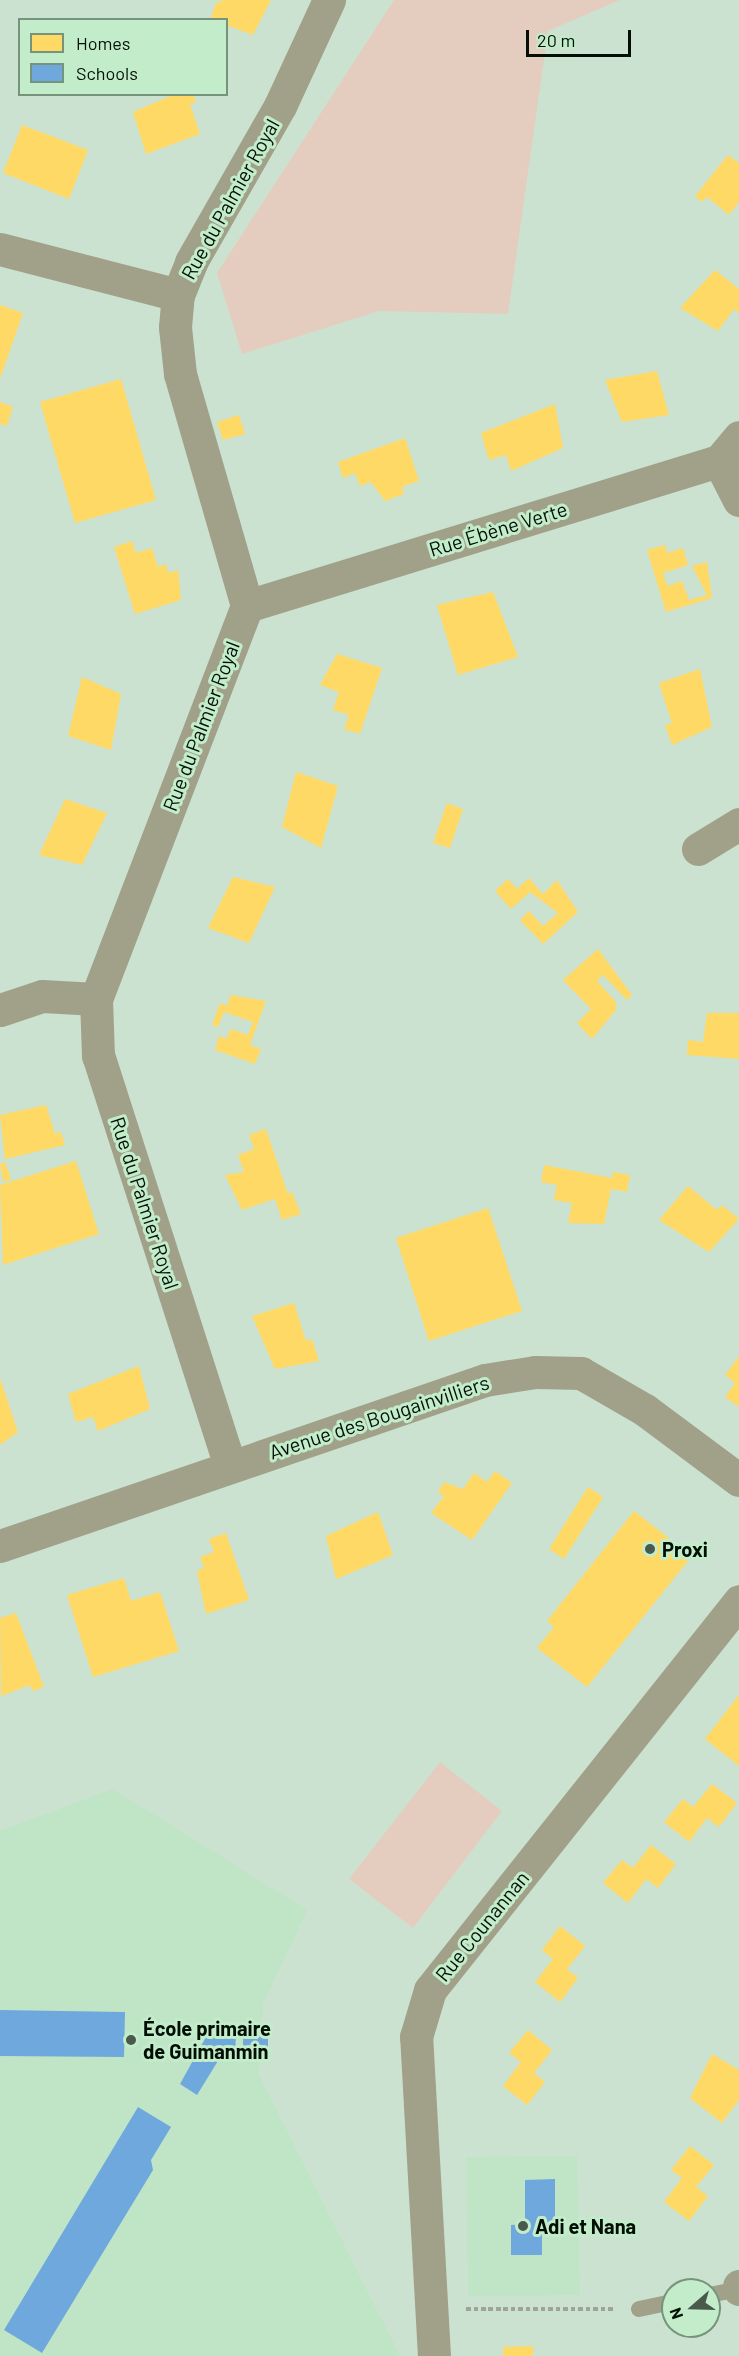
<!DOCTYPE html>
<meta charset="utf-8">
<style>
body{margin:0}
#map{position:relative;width:739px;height:2356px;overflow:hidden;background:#cce2d0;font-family:Barlow,sans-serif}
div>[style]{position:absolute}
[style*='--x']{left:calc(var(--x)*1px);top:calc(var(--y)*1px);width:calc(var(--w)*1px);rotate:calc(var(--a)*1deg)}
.built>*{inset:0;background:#bfe4c6}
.green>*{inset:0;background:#e4cdbe}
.homes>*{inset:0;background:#ffd966}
.schools>*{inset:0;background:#6fa8dc}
.path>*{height:4px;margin-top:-2px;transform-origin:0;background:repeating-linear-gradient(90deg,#9fa593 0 4.5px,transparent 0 7.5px)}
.service>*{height:16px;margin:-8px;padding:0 8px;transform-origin:8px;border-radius:8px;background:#a1a18a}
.minor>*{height:33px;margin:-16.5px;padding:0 16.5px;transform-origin:16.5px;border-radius:16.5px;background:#a1a18a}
.dots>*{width:16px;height:16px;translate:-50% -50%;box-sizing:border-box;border:3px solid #c2ecca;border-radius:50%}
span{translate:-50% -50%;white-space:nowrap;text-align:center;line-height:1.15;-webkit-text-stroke:6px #c2ecca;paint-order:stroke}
.street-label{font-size:20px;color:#030f05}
.poi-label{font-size:20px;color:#030f05;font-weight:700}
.left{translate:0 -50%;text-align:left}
.legend{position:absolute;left:18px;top:18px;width:210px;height:78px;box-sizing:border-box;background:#c2ecca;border:2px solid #76947b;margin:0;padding:8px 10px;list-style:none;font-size:18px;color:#030f05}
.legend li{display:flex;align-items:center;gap:12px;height:30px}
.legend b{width:30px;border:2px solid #76947b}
.north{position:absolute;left:661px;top:2278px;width:60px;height:60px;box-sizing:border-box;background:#c2ecca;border:2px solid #76947b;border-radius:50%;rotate:250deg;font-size:16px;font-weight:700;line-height:24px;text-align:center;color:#030f05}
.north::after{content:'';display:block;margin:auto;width:21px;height:27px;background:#49594c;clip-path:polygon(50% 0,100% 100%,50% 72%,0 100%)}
.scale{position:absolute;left:526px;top:30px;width:105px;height:27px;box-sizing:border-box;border:3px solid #030f05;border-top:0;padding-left:8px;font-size:18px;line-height:21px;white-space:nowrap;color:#030f05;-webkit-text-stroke:4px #c2ecca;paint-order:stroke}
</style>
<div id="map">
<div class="built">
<div style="clip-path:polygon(113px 1789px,307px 1910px,263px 2004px,259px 2075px,400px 2356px,0 2356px,0 1831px)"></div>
<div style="clip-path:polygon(577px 2156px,580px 2295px,468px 2296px,466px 2157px)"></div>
</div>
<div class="green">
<div style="clip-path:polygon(394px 0,620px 0,548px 31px,508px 314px,379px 311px,242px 354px,217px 273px)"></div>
<div style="clip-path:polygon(440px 1762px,502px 1811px,413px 1928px,349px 1879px)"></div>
</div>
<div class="homes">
<div style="clip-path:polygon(224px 0,271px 0,253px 35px,226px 25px,226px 20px,210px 20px,216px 3px)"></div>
<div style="clip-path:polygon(175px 94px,193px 94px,196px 102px,190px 104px,200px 134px,146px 154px,133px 112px)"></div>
<div style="clip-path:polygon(22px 125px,88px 150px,69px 199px,3px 173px)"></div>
<div style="clip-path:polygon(728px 155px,739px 163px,739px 202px,729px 215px,707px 197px,702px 202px,695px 196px)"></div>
<div style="clip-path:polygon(715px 270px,739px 289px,739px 314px,734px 309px,718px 331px,680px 308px)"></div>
<div style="clip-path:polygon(0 305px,23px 313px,0 379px)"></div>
<div style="clip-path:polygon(657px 371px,669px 415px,622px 422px,605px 380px)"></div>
<div style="clip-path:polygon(121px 379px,156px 500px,75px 523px,40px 402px)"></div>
<div style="clip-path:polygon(0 402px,13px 407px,7px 426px,0 424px)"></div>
<div style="clip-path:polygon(555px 404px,563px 448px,511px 471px,506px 455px,489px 460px,481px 433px)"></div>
<div style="clip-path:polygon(239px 415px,245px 434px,223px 440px,217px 422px)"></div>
<div style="clip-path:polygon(405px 438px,419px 481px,402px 487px,404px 494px,385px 501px,371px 482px,360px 486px,355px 473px,343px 478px,338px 462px)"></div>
<div style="clip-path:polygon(132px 541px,136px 553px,152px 548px,158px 567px,166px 564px,168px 573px,178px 570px,181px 600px,135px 614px,114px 547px)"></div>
<div style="clip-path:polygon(665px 545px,667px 553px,683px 548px,688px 565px,663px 573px,667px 586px,682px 581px,689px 600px,707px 595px,692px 566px,707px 562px,712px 598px,666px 612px,647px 550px)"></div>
<div style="clip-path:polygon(493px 592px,518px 657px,458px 675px,437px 605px)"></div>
<div style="clip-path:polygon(337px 654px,382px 668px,360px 734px,344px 729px,349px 715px,333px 710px,339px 692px,320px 685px)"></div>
<div style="clip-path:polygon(700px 669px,712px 727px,672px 745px,665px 725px,672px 723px,659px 683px)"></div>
<div style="clip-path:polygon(82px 677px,121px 694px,111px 750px,68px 736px)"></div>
<div style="clip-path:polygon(296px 772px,338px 786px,321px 848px,282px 827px)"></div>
<div style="clip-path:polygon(65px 799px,107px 813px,82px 865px,39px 855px)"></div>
<div style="clip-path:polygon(447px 803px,463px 809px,450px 848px,433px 843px)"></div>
<div style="clip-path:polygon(233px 877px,275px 887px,249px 943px,208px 928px)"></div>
<div style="clip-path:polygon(529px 878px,543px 894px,557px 880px,578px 912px,543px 944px,520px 920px,529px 911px,543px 926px,558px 913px,530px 892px,511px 909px,495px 891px,508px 879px,517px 889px)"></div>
<div style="clip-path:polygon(598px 949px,632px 995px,627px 1000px,603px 975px,597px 981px,616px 1002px,616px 1010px,592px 1039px,577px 1023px,591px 1009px,563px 980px)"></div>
<div style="clip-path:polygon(231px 995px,266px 1001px,250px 1045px,261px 1049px,255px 1064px,215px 1050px,219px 1036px,226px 1039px,231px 1029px,248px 1035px,253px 1022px,224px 1012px,218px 1027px,212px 1025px,220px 1003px,227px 1006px)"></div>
<div style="clip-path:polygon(707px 1013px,739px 1013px,739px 1059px,687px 1055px,688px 1040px,703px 1042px)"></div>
<div style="clip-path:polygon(46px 1105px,55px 1134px,61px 1132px,65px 1145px,5px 1159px,0 1115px)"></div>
<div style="clip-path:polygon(266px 1129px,288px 1194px,292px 1192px,301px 1214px,282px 1220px,275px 1199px,242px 1210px,225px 1175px,244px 1172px,238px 1155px,254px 1149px,249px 1135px)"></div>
<div style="clip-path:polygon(76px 1161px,99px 1234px,3px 1265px,0 1185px)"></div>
<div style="clip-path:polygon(5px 1162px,11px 1179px,3px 1182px,0 1164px)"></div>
<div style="clip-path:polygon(544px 1165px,612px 1178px,613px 1172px,630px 1175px,627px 1192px,611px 1189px,604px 1224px,568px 1223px,572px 1203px,554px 1200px,557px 1185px,541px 1182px)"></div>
<div style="clip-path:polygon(688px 1186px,717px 1210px,722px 1205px,739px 1219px,709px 1252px,659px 1220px)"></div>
<div style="clip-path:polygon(488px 1208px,522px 1311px,429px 1341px,396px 1238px)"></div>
<div style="clip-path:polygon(294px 1303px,306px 1341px,312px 1339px,319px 1361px,275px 1369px,252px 1316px)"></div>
<div style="clip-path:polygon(739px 1356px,739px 1407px,725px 1397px,735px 1383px,725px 1375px)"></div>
<div style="clip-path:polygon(139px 1366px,150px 1409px,98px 1431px,93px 1417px,76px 1422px,68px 1394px)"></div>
<div style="clip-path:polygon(0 1378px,18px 1432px,0 1445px)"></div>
<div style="clip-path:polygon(495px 1471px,512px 1483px,472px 1540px,431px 1513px,444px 1496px,438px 1492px,444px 1482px,463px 1489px,474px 1473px,487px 1482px)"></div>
<div style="clip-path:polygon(588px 1487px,603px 1497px,564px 1559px,549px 1549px)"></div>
<div style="clip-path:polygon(634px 1511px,692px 1556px,587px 1687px,537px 1648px,554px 1627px,547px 1621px)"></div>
<div style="clip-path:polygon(378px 1512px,393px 1555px,336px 1579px,326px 1536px)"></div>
<div style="clip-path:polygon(226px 1533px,249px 1600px,206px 1614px,197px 1571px,204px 1568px,200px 1557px,214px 1552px,209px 1539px)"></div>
<div style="clip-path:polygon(124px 1578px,131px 1601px,160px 1592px,179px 1651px,93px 1677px,67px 1595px)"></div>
<div style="clip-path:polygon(16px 1613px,44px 1687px,32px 1691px,30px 1685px,1px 1696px,0 1618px)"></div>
<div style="clip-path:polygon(739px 1695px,739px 1766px,705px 1739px)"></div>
<div style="clip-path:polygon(712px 1784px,737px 1803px,719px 1827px,707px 1818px,689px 1842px,664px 1822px,683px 1799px,693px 1807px)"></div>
<div style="clip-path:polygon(651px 1845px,676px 1864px,658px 1888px,646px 1879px,628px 1903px,603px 1883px,622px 1860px,633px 1868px)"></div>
<div style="clip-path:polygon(560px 1926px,585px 1946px,567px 1969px,578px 1978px,560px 2002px,535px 1982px,553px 1959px,542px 1950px)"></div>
<div style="clip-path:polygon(528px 2030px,552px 2050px,534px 2073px,545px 2082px,527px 2105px,503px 2086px,521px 2062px,509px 2053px)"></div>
<div style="clip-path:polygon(712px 2054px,739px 2070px,739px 2100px,722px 2123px,690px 2098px)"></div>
<div style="clip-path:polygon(690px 2146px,714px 2165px,696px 2187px,708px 2196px,689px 2221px,664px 2202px,682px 2178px,671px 2170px)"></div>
<div style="clip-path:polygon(533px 2346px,533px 2356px,503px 2356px,503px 2347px)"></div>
</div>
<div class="schools">
<div style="clip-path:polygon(0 2010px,125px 2012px,124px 2057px,0 2056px)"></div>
<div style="clip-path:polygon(220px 2029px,236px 2035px,235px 2056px,221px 2056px,197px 2095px,180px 2084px,206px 2037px)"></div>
<div style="clip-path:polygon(243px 2035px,268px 2036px,268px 2057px,243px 2056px)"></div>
<div style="clip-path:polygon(138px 2107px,171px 2127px,151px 2160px,153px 2170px,42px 2353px,4px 2330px)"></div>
<div style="clip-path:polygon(555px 2179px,555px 2224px,542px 2224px,542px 2255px,511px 2255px,511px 2225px,525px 2224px,525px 2180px)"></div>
</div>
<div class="path">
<div style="--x:466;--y:2309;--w:149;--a:0"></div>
</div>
<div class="service">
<div style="--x:709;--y:2295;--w:31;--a:-11"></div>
<div style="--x:639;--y:2309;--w:35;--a:-12"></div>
</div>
<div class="minor">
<div style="--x:0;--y:249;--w:184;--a:14.5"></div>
<div style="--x:719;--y:461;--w:44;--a:62.9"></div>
<div style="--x:247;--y:606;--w:494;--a:-17.1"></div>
<div style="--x:719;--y:461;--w:31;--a:-50"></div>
<div style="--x:698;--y:849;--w:48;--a:-31.4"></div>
<div style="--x:0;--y:1010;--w:44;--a:-18.4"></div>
<div style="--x:42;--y:996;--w:54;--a:3.2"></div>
<div style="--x:230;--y:1466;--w:431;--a:-107.8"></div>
<div style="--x:98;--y:1056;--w:57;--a:-92"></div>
<div style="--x:96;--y:999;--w:421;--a:-69"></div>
<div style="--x:247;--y:606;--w:241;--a:-106.1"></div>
<div style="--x:180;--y:374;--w:47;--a:-96.1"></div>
<div style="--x:175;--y:327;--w:32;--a:-85"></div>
<div style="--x:178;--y:295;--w:35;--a:-68"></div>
<div style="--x:191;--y:262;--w:180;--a:-60.3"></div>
<div style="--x:280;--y:106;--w:117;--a:-65.2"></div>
<div style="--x:0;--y:1546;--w:513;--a:-18.89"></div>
<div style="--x:485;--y:1380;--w:51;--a:-9.1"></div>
<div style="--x:535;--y:1372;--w:46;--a:1.2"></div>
<div style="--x:581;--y:1373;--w:74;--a:30"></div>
<div style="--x:645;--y:1410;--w:117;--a:36.7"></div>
<div style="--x:739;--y:2286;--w:3;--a:90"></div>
<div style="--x:434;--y:2356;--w:320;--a:-93.2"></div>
<div style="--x:416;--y:2037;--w:49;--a:-73.4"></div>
<div style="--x:430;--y:1990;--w:497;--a:-51.5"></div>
</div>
<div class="dots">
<div style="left:650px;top:1549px;background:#49594c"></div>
<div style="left:131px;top:2040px;background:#49594c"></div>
<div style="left:523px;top:2226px;background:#49594c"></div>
</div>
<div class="street-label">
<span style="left:230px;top:199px;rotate:-61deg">Rue du Palmier Royal</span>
<span style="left:498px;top:529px;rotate:-17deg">Rue Ébène Verte</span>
<span style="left:201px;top:726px;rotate:-69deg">Rue du Palmier Royal</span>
<span style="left:145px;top:1203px;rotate:72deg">Rue du Palmier Royal</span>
<span style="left:379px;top:1417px;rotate:-18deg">Avenue des Bougainvilliers</span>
<span style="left:482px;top:1926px;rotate:-51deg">Rue Counannan</span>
</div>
<div class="poi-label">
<span class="left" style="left:662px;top:1549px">Proxi</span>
<span class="left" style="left:143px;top:2040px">École primaire<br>de Guimanmin</span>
<span class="left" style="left:535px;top:2226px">Adi et Nana</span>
</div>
<ul class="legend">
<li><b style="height:16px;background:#ffd966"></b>Homes</li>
<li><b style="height:16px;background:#6fa8dc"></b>Schools</li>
</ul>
<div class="north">N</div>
<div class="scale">20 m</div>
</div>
